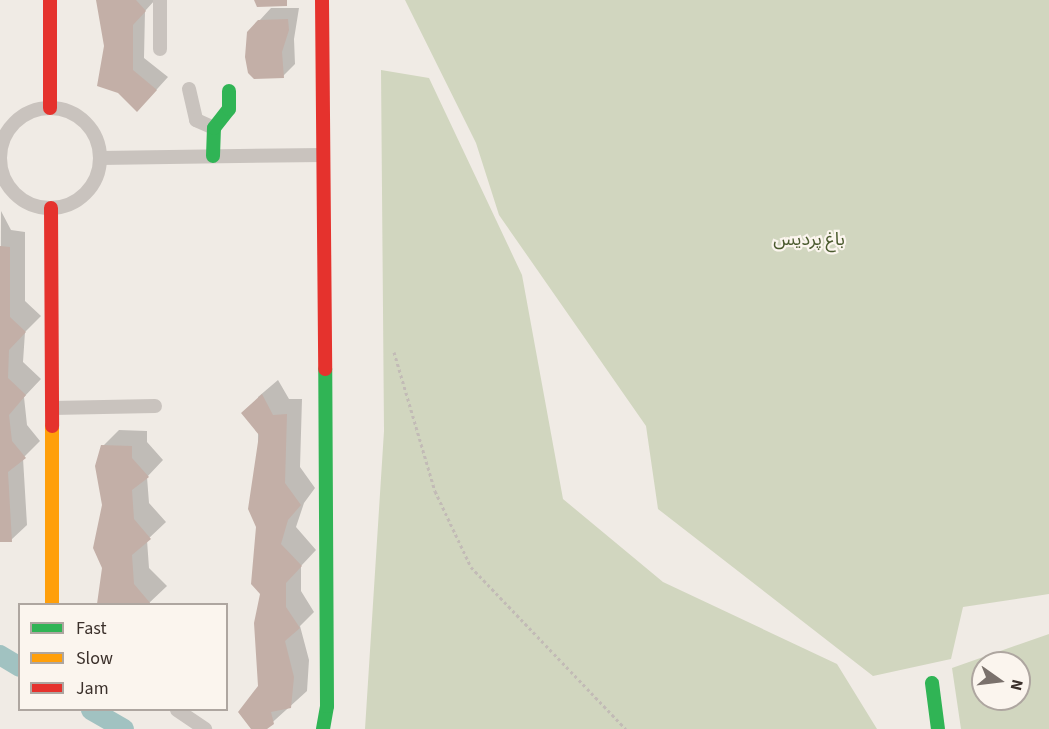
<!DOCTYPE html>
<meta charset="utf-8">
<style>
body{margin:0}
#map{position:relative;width:1049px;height:729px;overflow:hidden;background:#f0ebe5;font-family:"Source Sans 3","Noto Sans Arabic",sans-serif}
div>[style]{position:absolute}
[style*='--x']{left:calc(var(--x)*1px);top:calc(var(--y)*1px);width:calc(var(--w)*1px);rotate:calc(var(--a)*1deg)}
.green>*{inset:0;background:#d1d6bf}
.shadow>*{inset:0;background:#0003}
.canal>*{height:20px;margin:-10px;padding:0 10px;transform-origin:10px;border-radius:10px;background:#a1c2c1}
.building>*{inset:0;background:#c3afa7}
.path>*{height:3px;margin-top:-1.5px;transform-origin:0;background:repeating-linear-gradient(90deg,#c2bbb6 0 3px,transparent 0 6px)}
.street>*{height:14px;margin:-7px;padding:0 7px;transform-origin:7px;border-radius:7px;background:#c9c3be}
.street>.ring{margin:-7px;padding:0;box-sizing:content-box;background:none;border:14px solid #c9c3be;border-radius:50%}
.fast>*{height:14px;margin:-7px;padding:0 7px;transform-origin:7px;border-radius:7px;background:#30b455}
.slow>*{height:14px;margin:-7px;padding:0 7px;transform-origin:7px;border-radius:7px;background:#ff9f0a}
.jam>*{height:14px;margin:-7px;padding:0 7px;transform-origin:7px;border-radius:7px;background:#e5322d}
span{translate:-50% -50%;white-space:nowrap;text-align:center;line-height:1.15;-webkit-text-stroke:4.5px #fbf5ee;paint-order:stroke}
.park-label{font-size:18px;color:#4a5a2e}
.legend{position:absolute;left:18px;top:603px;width:210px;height:108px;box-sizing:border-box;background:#fbf5ee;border:2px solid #aea6a0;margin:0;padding:8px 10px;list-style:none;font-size:18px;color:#3b302b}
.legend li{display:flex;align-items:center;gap:12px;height:30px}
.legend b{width:30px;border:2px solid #aea6a0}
.north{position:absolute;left:971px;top:651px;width:60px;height:60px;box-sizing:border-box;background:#fbf5ee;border:2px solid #aea6a0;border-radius:50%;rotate:104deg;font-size:16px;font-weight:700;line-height:24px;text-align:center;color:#3b302b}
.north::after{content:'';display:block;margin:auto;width:21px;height:27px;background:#7a716c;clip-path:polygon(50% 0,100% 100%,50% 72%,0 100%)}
</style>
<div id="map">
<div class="green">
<div style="clip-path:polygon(405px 0,1049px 0,1049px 594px,963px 607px,951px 659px,873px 676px,658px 509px,646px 426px,499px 215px,476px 143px)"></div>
<div style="clip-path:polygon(381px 70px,429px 78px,522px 275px,563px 499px,663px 582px,837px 664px,877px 729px,365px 729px,384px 431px)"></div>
<div style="clip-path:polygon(evenodd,1049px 634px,1049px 729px,961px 729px,952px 668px,1049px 634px,983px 663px,1019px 663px,1019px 699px,983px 699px,983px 663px)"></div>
</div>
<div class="shadow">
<div style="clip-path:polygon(97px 0,155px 0,145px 11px,144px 58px,168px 77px,148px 99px,105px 46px)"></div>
<div style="clip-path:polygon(271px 8px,299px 8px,294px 39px,295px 64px,283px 76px,259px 21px)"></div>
<div style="clip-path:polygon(1px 211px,11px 230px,25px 232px,25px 301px,41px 316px,25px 332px,23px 362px,41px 379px,24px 397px,27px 425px,40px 441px,23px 458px,27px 525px,11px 540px,0 542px)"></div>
<div style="clip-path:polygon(278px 380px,289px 399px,302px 399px,300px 467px,315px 488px,304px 503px,296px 527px,316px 550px,301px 566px,301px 591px,314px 612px,300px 626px,309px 660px,307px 691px,265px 729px,253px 729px,259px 687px,262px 593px,258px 526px,258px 397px)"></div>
<div style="clip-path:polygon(119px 430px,147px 431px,147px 442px,163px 460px,147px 477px,149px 503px,166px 522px,147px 540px,149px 568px,167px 586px,148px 604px,100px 604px,104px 568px,103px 446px)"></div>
</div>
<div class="canal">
<div style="--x:0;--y:655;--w:23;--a:31"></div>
<div style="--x:91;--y:710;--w:38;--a:30"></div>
</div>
<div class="building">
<div style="clip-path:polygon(96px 0,136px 0,146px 11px,133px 25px,133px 70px,157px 90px,137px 112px,118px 93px,97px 86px,104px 46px)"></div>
<div style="clip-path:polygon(254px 0,287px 0,287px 6px,257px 7px)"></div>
<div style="clip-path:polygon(288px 19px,289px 30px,282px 52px,284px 78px,254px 79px,248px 73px,245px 57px,247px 32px,258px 20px)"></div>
<div style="clip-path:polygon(0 246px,10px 247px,10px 317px,26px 332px,9px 350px,8px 378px,26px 395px,9px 415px,12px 441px,26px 458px,8px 472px,12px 542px,0 542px)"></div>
<div style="clip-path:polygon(262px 394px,273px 415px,287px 414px,285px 483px,301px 505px,288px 520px,281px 544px,302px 566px,286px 583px,286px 607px,300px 628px,285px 641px,294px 677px,291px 708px,271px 712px,274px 724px,267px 729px,251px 729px,238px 712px,258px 686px,254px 623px,260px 594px,251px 584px,256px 527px,248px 509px,259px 435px,241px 413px)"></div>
<div style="clip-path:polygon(101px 445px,132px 446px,132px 458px,149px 477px,132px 490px,134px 519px,151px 539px,132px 555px,134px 584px,151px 604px,97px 604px,102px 568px,93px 548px,102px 505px,95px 466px)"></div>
</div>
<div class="path">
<div style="--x:394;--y:352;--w:145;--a:73.6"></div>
<div style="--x:435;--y:491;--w:84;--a:64.7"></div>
<div style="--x:471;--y:567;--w:224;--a:46.3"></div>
</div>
<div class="street">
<div style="--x:160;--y:0;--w:49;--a:90"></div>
<div style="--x:189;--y:89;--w:32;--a:77"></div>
<div style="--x:196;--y:120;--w:20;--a:24"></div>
<div class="ring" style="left:0;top:108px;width:86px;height:86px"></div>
<div style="--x:100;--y:158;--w:223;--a:-0.8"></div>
<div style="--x:52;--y:408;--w:103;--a:-1.1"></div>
<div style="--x:177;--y:710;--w:34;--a:34"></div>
</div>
<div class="fast">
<div style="--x:213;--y:156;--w:28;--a:-88"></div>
<div style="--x:214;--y:128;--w:24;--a:-52"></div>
<div style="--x:229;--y:109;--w:18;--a:-90"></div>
<div style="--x:932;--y:683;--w:46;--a:82.6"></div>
<div style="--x:323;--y:729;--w:23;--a:-80"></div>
<div style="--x:327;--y:706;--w:337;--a:-90.3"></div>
</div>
<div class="slow">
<div style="--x:52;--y:426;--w:178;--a:90"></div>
</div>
<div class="jam">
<div style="--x:50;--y:0;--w:108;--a:90"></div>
<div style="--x:322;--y:0;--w:369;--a:89.5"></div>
<div style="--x:51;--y:208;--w:218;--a:89.7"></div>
</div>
<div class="park-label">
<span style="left:809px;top:240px">باغ پردیس</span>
</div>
<ul class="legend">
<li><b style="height:8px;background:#30b455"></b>Fast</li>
<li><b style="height:8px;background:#ff9f0a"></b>Slow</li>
<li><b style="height:8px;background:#e5322d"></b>Jam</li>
</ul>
<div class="north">N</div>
</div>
